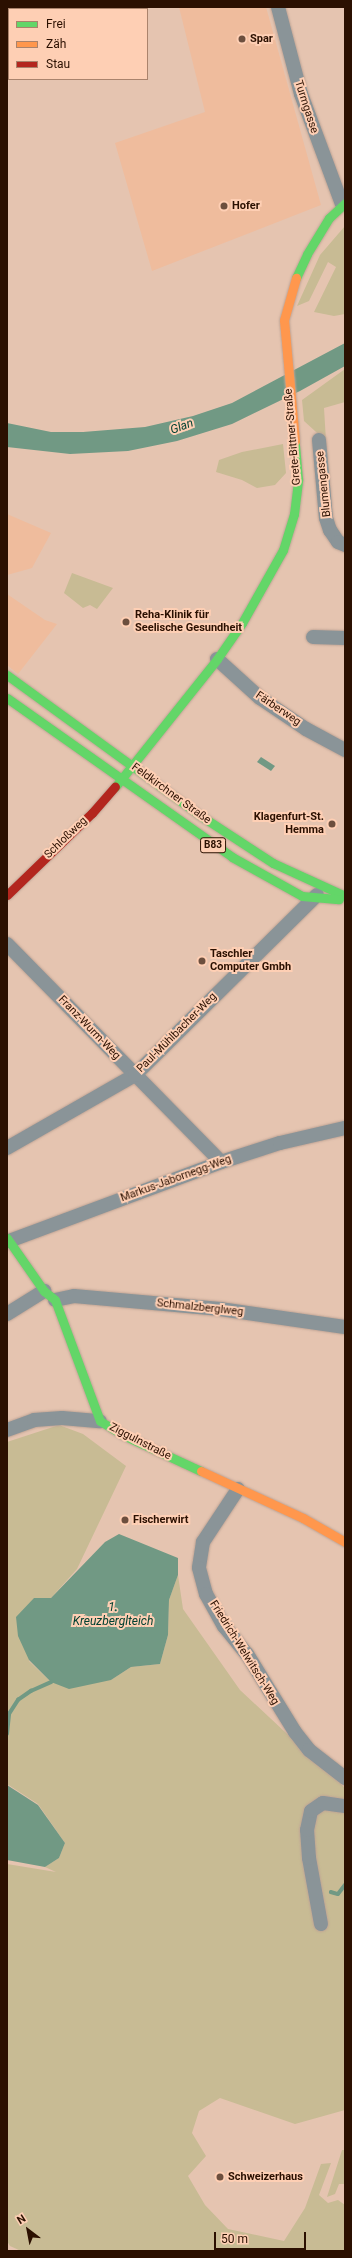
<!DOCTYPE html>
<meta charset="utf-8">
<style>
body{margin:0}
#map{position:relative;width:352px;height:2258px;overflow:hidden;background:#e5c4b0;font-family:Roboto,sans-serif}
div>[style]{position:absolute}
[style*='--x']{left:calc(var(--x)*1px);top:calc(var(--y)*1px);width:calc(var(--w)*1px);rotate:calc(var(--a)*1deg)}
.built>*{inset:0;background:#efbc9d}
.green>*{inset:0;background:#c8bb94}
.water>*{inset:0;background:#719984}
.stream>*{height:3.5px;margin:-1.75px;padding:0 1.75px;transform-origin:1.75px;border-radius:1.75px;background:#719984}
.roads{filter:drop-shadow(0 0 1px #bfa495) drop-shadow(0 0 1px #bfa495)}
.street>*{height:14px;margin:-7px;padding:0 7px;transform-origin:7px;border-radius:7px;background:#8a9498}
.fast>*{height:9px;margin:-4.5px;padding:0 4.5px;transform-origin:4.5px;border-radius:4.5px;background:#63d668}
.slow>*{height:9px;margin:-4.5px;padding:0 4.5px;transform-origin:4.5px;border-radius:4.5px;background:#ff974d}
.jam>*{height:9px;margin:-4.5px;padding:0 4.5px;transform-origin:4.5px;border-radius:4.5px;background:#b3261e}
.dots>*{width:11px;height:11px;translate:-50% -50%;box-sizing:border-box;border:2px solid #fecfb4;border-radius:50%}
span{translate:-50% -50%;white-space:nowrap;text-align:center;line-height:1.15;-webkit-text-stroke:4px #fecfb4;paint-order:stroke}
.shield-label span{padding:1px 3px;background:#fecfb4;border:1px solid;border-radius:3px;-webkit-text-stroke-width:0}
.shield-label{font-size:10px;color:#2b1001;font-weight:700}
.poi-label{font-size:11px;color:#2b1001;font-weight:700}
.left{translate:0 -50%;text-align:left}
.right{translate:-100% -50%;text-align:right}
.street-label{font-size:11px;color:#2b1001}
.water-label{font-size:12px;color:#004031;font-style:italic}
.frame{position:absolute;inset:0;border:8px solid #2b1001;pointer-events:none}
.legend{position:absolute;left:8px;top:8px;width:140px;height:72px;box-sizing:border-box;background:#fecfb4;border:1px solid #aa836c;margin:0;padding:5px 7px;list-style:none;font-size:12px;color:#2b1001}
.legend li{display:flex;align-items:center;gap:8px;height:20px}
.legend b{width:20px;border:1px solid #aa836c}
.north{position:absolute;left:8px;top:2210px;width:40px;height:40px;-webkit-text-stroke:3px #fecfb4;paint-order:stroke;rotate:328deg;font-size:11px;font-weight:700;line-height:16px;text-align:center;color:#2b1001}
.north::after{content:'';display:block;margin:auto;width:14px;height:18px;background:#2b1001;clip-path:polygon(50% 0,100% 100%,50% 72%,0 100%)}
.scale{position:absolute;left:214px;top:2232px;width:92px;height:18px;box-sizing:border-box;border:2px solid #2b1001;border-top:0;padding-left:5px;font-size:12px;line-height:14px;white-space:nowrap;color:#2b1001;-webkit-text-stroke:3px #fecfb4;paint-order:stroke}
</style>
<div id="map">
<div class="built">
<div style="clip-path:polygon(179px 7px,266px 7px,321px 205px,152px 271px,115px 143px,205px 112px)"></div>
<div style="clip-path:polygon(7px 514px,51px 533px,32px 568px,7px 575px)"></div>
<div style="clip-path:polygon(7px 594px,45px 620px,57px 624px,18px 674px,7px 665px)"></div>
</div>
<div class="green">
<div style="clip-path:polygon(345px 226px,345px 314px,334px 316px,314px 312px,336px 267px,328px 262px,309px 301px,297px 306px,320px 255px)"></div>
<div style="clip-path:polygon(345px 369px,345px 402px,324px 408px,326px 441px,304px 421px,302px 400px)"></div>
<div style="clip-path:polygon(283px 444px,286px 473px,275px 485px,257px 488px,242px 480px,216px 472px,219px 460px,242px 452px)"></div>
<div style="clip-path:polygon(72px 573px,113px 588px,97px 609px,90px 605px,83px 608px,64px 593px)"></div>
<div style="clip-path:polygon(59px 1425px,83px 1434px,126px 1466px,77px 1569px,51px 1598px,34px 1598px,29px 1661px,51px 1682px,111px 1680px,131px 1667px,160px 1664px,168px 1635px,169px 1600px,178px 1575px,183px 1609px,240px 1690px,345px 1788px,345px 2110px,295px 2124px,220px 2098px,199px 2111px,192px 2133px,206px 2156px,188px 2176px,205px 2205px,228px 2229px,284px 2241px,305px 2208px,321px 2164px,331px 2163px,319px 2195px,328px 2203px,338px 2200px,345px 2205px,345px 2251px,21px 2251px,10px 2246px,7px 2241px,7px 1864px,56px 1872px,45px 1867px,59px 1858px,65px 1843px,38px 1804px,7px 1784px,7px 1442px)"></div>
<div style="clip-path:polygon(342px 2150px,345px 2150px,345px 2184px,339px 2184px,335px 2194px,327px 2197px)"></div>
</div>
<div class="water">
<div style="clip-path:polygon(345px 343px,345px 366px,300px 391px,232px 424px,177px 441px,128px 451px,70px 454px,7px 447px,7px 423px,51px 432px,83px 432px,145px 427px,193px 416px,232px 403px)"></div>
<div style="clip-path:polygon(261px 757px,275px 766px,271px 771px,257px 762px)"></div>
<div style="clip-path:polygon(119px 1534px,178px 1558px,178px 1575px,169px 1600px,168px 1635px,160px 1664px,131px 1667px,111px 1680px,69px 1689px,51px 1682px,29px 1660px,18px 1636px,16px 1617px,34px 1598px,51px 1598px,105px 1542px)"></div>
<div style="clip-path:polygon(7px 1785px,38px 1805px,65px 1843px,59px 1858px,45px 1867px,7px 1860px)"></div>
</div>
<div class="stream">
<div style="--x:7;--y:1734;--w:20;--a:-84"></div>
<div style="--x:9;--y:1714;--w:17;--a:-57"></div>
<div style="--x:18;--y:1700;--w:16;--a:-35"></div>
<div style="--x:31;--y:1691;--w:22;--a:-24"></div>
<div style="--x:331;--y:1892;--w:7;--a:16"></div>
<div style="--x:338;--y:1894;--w:11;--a:-52"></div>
</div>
<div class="roads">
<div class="street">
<div style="--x:278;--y:7;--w:90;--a:75.2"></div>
<div style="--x:301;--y:94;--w:117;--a:69.6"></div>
<div style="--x:319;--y:440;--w:78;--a:84.9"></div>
<div style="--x:326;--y:518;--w:13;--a:72"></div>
<div style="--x:330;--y:530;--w:14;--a:56"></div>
<div style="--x:338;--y:542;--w:8;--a:23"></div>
<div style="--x:313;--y:637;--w:32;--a:2"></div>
<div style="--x:217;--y:659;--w:58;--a:42.2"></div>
<div style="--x:260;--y:698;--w:55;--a:34"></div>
<div style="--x:306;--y:729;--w:44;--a:28.3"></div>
<div style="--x:7;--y:944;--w:305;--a:45.5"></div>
<div style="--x:7;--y:1148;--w:147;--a:-29.7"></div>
<div style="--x:135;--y:1075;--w:256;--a:-44.7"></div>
<div style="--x:9;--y:1241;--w:226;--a:-20.4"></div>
<div style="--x:221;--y:1162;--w:62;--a:-17.9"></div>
<div style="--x:280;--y:1143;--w:67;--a:-13"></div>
<div style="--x:55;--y:1300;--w:19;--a:-12"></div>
<div style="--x:74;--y:1296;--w:147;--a:5.1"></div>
<div style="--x:220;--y:1309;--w:126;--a:8.2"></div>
<div style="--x:7;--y:1314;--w:44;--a:-31.9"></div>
<div style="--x:7;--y:1430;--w:29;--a:-20"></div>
<div style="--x:34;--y:1420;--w:28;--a:-4"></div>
<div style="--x:62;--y:1418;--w:38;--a:5"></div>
<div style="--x:238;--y:1489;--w:64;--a:123.4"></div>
<div style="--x:203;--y:1542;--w:26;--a:99"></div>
<div style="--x:199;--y:1568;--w:27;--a:75"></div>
<div style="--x:206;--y:1594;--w:37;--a:61"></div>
<div style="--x:224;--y:1626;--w:36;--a:51"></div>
<div style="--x:247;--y:1654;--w:92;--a:58.4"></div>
<div style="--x:295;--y:1732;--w:23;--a:52"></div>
<div style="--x:309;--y:1750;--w:46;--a:37.9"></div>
<div style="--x:321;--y:1924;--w:67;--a:-100.3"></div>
<div style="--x:309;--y:1858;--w:28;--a:-94"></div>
<div style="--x:307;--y:1830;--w:19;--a:-78"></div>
<div style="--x:311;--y:1811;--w:14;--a:-34"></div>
<div style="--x:323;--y:1803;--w:22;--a:8"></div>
</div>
<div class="fast">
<div style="--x:296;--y:278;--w:26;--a:-65"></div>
<div style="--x:307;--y:254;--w:42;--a:-58.6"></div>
<div style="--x:329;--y:218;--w:22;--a:-43"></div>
<div style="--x:7;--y:675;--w:236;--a:36"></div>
<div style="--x:198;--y:814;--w:90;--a:33.2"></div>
<div style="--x:273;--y:863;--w:79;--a:24.6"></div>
<div style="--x:7;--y:698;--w:276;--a:35.2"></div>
<div style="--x:232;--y:857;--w:80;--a:29.1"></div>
<div style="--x:302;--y:896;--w:37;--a:5"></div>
<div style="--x:115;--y:787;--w:164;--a:-51.4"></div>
<div style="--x:217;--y:659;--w:44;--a:-55.2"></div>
<div style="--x:242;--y:623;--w:84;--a:-60.7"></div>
<div style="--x:283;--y:550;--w:38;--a:-73"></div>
<div style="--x:294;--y:514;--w:35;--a:-83"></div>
<div style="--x:298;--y:479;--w:38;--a:-95"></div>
<div style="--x:7;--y:1238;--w:65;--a:55.1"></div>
<div style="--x:44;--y:1291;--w:14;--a:39"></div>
<div style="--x:55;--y:1300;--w:129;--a:69.6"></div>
<div style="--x:100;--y:1421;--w:27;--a:31"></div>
<div style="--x:123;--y:1435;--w:86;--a:24.8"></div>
</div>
<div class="slow">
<div style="--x:295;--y:441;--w:121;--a:-95.2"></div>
<div style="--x:284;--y:320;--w:44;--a:-74.1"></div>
<div style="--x:201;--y:1471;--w:112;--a:24.7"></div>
<div style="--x:303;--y:1518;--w:48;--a:29.7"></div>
</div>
<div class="jam">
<div style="--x:7;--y:895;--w:118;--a:-44"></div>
<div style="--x:92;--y:813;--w:35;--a:-49"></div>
</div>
</div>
<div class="dots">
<div style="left:242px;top:39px;background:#6c4f3e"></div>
<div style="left:224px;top:206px;background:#6c4f3e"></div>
<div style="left:126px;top:622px;background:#6c4f3e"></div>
<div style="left:332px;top:824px;background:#6c4f3e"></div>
<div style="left:202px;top:961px;background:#6c4f3e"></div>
<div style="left:125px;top:1520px;background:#6c4f3e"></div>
<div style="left:220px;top:2177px;background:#6c4f3e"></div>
</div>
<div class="shield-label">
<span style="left:213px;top:845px">B83</span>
</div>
<div class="poi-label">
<span class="left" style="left:250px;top:39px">Spar</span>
<span class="left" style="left:232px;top:206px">Hofer</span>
<span class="left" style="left:135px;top:622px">Reha-Klinik für<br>Seelische Gesundheit</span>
<span class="right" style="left:324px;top:824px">Klagenfurt-St.<br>Hemma</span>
<span class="left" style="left:210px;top:961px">Taschler<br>Computer Gmbh</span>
<span class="left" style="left:133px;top:1520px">Fischerwirt</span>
<span class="left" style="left:228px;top:2177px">Schweizerhaus</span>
</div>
<div class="street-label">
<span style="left:306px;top:107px;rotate:72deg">Turmgasse</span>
<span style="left:293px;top:437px;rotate:-95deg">Grete-Bittner-Straße</span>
<span style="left:324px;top:484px;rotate:-96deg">Blumengasse</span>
<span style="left:278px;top:709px;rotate:34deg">Färberweg</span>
<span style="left:171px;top:794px;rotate:36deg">Feldkirchner Straße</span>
<span style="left:66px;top:838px;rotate:-44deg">Schloßweg</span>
<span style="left:89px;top:1028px;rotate:46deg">Franz-Wurm-Weg</span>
<span style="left:177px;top:1033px;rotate:-45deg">Paul-Mühlbacher-Weg</span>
<span style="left:176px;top:1179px;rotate:-20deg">Markus-Jabornegg-Weg</span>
<span style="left:200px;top:1308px;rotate:6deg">Schmalzberglweg</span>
<span style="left:140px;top:1442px;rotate:27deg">Ziggulnstraße</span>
<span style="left:244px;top:1653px;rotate:58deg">Friedrich-Welwitsch-Weg</span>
</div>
<div class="water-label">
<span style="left:182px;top:427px;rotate:-20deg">Glan</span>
<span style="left:113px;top:1615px">1.<br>Kreuzberglteich</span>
</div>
<div class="frame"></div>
<ul class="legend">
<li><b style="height:5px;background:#63d668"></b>Frei</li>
<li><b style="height:5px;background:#ff974d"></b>Zäh</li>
<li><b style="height:5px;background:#b3261e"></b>Stau</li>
</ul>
<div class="north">N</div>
<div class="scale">50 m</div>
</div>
